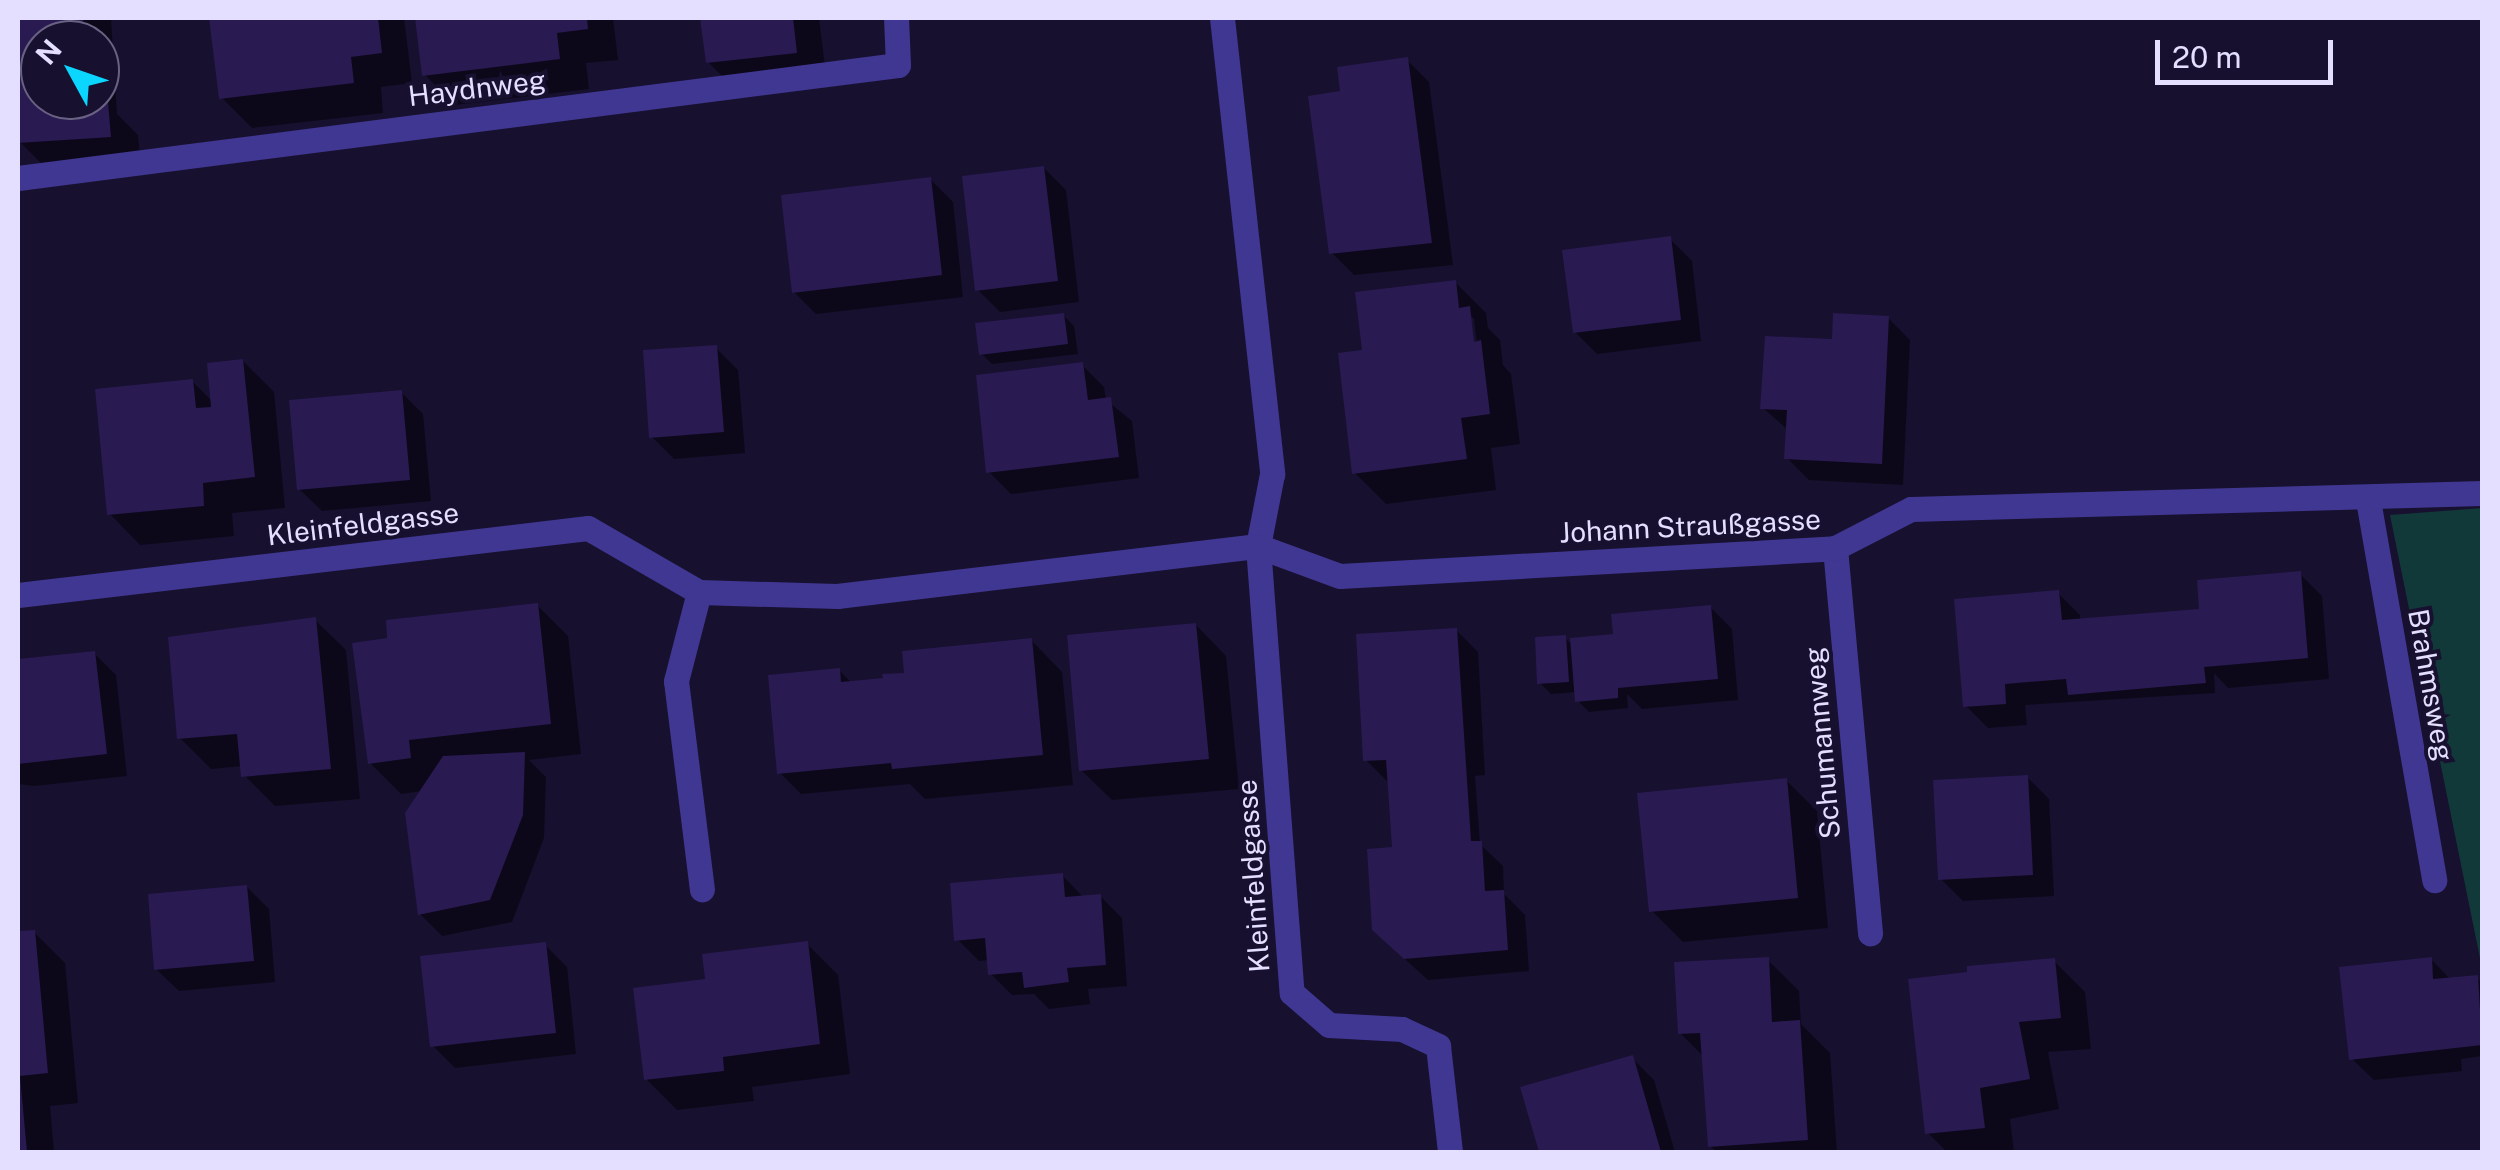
<!DOCTYPE html>
<meta charset="utf-8">
<style>
body{margin:0}
#map{position:relative;width:2500px;height:1170px;overflow:hidden;background:#17102f;font-family:"Public Sans",sans-serif}
div>[style]{position:absolute}
[style*='--x']{left:calc(var(--x)*1px);top:calc(var(--y)*1px);width:calc(var(--w)*1px);rotate:calc(var(--a)*1deg)}
.green>*{inset:0;background:#12393a}
.shadow>*{inset:0;background:#0007}
.building>*{inset:0;background:#291a52}
.service>*{height:25px;margin:-12.5px;padding:0 12.5px;transform-origin:12.5px;border-radius:12.5px;background:#403792}
.minor>*{height:25px;margin:-12.5px;padding:0 12.5px;transform-origin:12.5px;border-radius:12.5px;background:#403792}
span{translate:-50% -50%;white-space:nowrap;text-align:center;line-height:1.15;-webkit-text-stroke:8px #17102f;paint-order:stroke}
.street-label{font-size:28px;color:#e4deff}
.frame{position:absolute;inset:0;border:20px solid #e4deff;pointer-events:none}
.north{position:absolute;left:20px;top:20px;width:100px;height:100px;box-sizing:border-box;background:#17102f;border:2px solid #696282;border-radius:50%;rotate:310deg;font-size:28px;font-weight:700;line-height:40px;text-align:center;color:#e4deff}
.north::after{content:'';display:block;margin:auto;width:35px;height:45px;background:#0ad6ff;clip-path:polygon(50% 0,100% 100%,50% 72%,0 100%)}
.scale{position:absolute;left:2155px;top:40px;width:178px;height:45px;box-sizing:border-box;border:5px solid #e4deff;border-top:0;padding-left:12px;font-size:30px;line-height:35px;white-space:nowrap;color:#e4deff;-webkit-text-stroke:8px #17102f;paint-order:stroke}
</style>
<div id="map">
<div class="green">
<div style="clip-path:polygon(2482px 508px,2482px 968px,2390px 515px)"></div>
</div>
<div class="shadow">
<div style="clip-path:polygon(evenodd,18px 18px,111px 18px,117px 114px,138px 135px,141px 167px,51px 173px,20px 142px,18px 18px,40px 40px,100px 40px,100px 100px,40px 100px,40px 40px)"></div>
<div style="clip-path:polygon(212px 18px,404px 18px,412px 83px,381px 87px,383px 113px,252px 128px,221px 97px)"></div>
<div style="clip-path:polygon(418px 18px,613px 18px,618px 60px,586px 63px,589px 89px,455px 105px,424px 74px)"></div>
<div style="clip-path:polygon(703px 18px,819px 18px,827px 83px,739px 93px,708px 62px)"></div>
<div style="clip-path:polygon(1407px 60px,1429px 82px,1453px 265px,1354px 275px,1332px 253px,1343px 93px)"></div>
<div style="clip-path:polygon(1044px 168px,1066px 190px,1079px 302px,1000px 312px,978px 290px)"></div>
<div style="clip-path:polygon(931px 180px,953px 202px,963px 297px,816px 314px,794px 292px)"></div>
<div style="clip-path:polygon(1670px 239px,1692px 261px,1701px 341px,1597px 354px,1575px 332px)"></div>
<div style="clip-path:polygon(evenodd,1455px 282px,1486px 313px,1488px 328px,1500px 340px,1503px 365px,1511px 374px,1520px 444px,1491px 448px,1496px 490px,1386px 504px,1355px 473px,1455px 282px,1468px 313px,1474px 319px,1478px 354px,1473px 354px,1468px 313px)"></div>
<div style="clip-path:polygon(1063px 315px,1074px 326px,1078px 354px,992px 364px,981px 353px)"></div>
<div style="clip-path:polygon(1888px 318px,1910px 340px,1903px 485px,1809px 480px,1787px 458px,1788px 430px,1763px 408px,1834px 342px)"></div>
<div style="clip-path:polygon(716px 348px,738px 370px,745px 453px,674px 459px,652px 437px)"></div>
<div style="clip-path:polygon(243px 361px,274px 392px,285px 508px,232px 513px,234px 536px,140px 545px,110px 514px,192px 381px,213px 402px)"></div>
<div style="clip-path:polygon(1082px 365px,1104px 387px,1106px 400px,1132px 421px,1139px 478px,1011px 494px,989px 472px)"></div>
<div style="clip-path:polygon(401px 392px,423px 414px,431px 501px,322px 511px,299px 489px)"></div>
<div style="clip-path:polygon(2300px 574px,2322px 596px,2329px 679px,2228px 688px,2214px 673px,2215px 693px,2025px 705px,2027px 725px,1988px 728px,1966px 706px,2058px 593px,2080px 615px,2080px 621px,2202px 611px)"></div>
<div style="clip-path:polygon(537px 605px,568px 636px,581px 754px,529px 760px,546px 777px,544px 838px,512px 922px,442px 936px,420px 914px,422px 791px,401px 794px,370px 763px)"></div>
<div style="clip-path:polygon(1710px 607px,1732px 629px,1738px 700px,1642px 709px,1627px 694px,1628px 708px,1589px 712px,1578px 701px,1577px 692px,1551px 694px,1540px 683px,1565px 638px,1573px 646px)"></div>
<div style="clip-path:polygon(315px 620px,346px 650px,360px 799px,275px 806px,244px 775px,243px 766px,211px 769px,180px 738px)"></div>
<div style="clip-path:polygon(1196px 625px,1226px 656px,1239px 789px,1112px 800px,1081px 770px)"></div>
<div style="clip-path:polygon(1456px 630px,1478px 652px,1485px 775px,1475px 776px,1480px 844px,1503px 866px,1504px 894px,1525px 915px,1529px 971px,1428px 980px,1397px 952px,1397px 849px,1388px 782px,1366px 760px)"></div>
<div style="clip-path:polygon(1032px 641px,1062px 672px,1073px 785px,925px 799px,910px 784px,801px 794px,779px 772px,839px 670px,852px 683px,907px 675px)"></div>
<div style="clip-path:polygon(94px 653px,116px 675px,127px 776px,34px 786px,18px 784px,18px 662px)"></div>
<div style="clip-path:polygon(2027px 777px,2049px 799px,2054px 896px,1963px 901px,1941px 879px)"></div>
<div style="clip-path:polygon(1786px 780px,1817px 811px,1828px 928px,1683px 942px,1652px 911px)"></div>
<div style="clip-path:polygon(1062px 875px,1084px 898px,1100px 896px,1122px 918px,1127px 986px,1088px 989px,1090px 1004px,1049px 1009px,1034px 994px,1012px 995px,990px 973px,989px 960px,979px 961px,957px 939px)"></div>
<div style="clip-path:polygon(247px 887px,269px 909px,275px 982px,179px 991px,156px 969px)"></div>
<div style="clip-path:polygon(34px 932px,65px 963px,78px 1103px,50px 1106px,54px 1152px,18px 1152px,18px 934px)"></div>
<div style="clip-path:polygon(807px 944px,838px 975px,850px 1074px,752px 1087px,754px 1101px,677px 1110px,646px 1079px,708px 982px)"></div>
<div style="clip-path:polygon(545px 945px,567px 967px,576px 1054px,455px 1068px,433px 1046px)"></div>
<div style="clip-path:polygon(2431px 959px,2451px 980px,2477px 978px,2482px 983px,2482px 1056px,2461px 1059px,2462px 1071px,2374px 1080px,2351px 1058px)"></div>
<div style="clip-path:polygon(1768px 960px,1799px 991px,1801px 1024px,1830px 1053px,1837px 1152px,1717px 1152px,1710px 1146px,1704px 1057px,1680px 1033px)"></div>
<div style="clip-path:polygon(2054px 961px,2085px 992px,2091px 1049px,2048px 1052px,2059px 1109px,2010px 1119px,2014px 1152px,1947px 1152px,1928px 1133px,1969px 975px)"></div>
<div style="clip-path:polygon(1632px 1058px,1654px 1080px,1675px 1152px,1541px 1152px,1523px 1089px)"></div>
</div>
<div class="building">
<div style="clip-path:polygon(18px 18px,83px 18px,84px 40px,40px 40px,40px 100px,108px 102px,111px 137px,18px 143px)"></div>
<div style="clip-path:polygon(209px 18px,378px 18px,382px 53px,351px 57px,354px 83px,219px 99px)"></div>
<div style="clip-path:polygon(415px 18px,587px 18px,588px 29px,557px 33px,560px 59px,422px 76px)"></div>
<div style="clip-path:polygon(700px 18px,793px 18px,797px 53px,706px 63px)"></div>
<div style="clip-path:polygon(1408px 57px,1432px 243px,1329px 254px,1308px 96px,1340px 91px,1337px 67px)"></div>
<div style="clip-path:polygon(1044px 166px,1058px 281px,975px 291px,962px 176px)"></div>
<div style="clip-path:polygon(931px 177px,942px 275px,792px 293px,781px 195px)"></div>
<div style="clip-path:polygon(1671px 236px,1681px 320px,1573px 333px,1562px 250px)"></div>
<div style="clip-path:polygon(1456px 280px,1459px 308px,1470px 306px,1474px 342px,1481px 340px,1490px 414px,1461px 418px,1467px 459px,1352px 474px,1338px 353px,1362px 350px,1355px 292px)"></div>
<div style="clip-path:polygon(1064px 313px,1068px 344px,979px 355px,975px 323px)"></div>
<div style="clip-path:polygon(1833px 313px,1889px 316px,1882px 464px,1784px 459px,1787px 410px,1760px 409px,1765px 336px,1832px 339px)"></div>
<div style="clip-path:polygon(717px 345px,724px 432px,649px 438px,643px 350px)"></div>
<div style="clip-path:polygon(243px 359px,255px 477px,203px 483px,204px 506px,107px 515px,95px 389px,193px 379px,196px 408px,211px 407px,207px 363px)"></div>
<div style="clip-path:polygon(1083px 362px,1088px 400px,1111px 397px,1119px 457px,986px 473px,976px 375px)"></div>
<div style="clip-path:polygon(402px 390px,410px 480px,297px 490px,289px 400px)"></div>
<div style="clip-path:polygon(2301px 571px,2308px 658px,2204px 667px,2206px 683px,2068px 695px,2066px 679px,2005px 684px,2006px 704px,1963px 707px,1954px 599px,2059px 590px,2062px 620px,2199px 609px,2197px 580px)"></div>
<div style="clip-path:polygon(538px 603px,551px 724px,409px 740px,411px 758px,368px 764px,352px 643px,387px 638px,386px 620px)"></div>
<div style="clip-path:polygon(1711px 605px,1718px 679px,1618px 688px,1618px 698px,1575px 702px,1570px 638px,1613px 634px,1611px 614px)"></div>
<div style="clip-path:polygon(316px 617px,331px 769px,241px 777px,237px 734px,177px 739px,168px 637px)"></div>
<div style="clip-path:polygon(1196px 623px,1209px 759px,1079px 771px,1067px 635px)"></div>
<div style="clip-path:polygon(1457px 628px,1471px 841px,1482px 841px,1485px 891px,1504px 890px,1508px 950px,1404px 959px,1372px 930px,1367px 849px,1392px 847px,1386px 760px,1363px 761px,1356px 634px)"></div>
<div style="clip-path:polygon(1566px 635px,1569px 682px,1537px 684px,1535px 637px)"></div>
<div style="clip-path:polygon(1032px 638px,1043px 755px,892px 769px,891px 763px,777px 774px,768px 675px,840px 668px,841px 682px,883px 678px,882px 674px,904px 673px,902px 651px)"></div>
<div style="clip-path:polygon(95px 651px,107px 754px,18px 764px,18px 659px)"></div>
<div style="clip-path:polygon(525px 752px,523px 815px,490px 900px,418px 915px,405px 813px,443px 756px)"></div>
<div style="clip-path:polygon(2028px 775px,2033px 875px,1938px 880px,1933px 780px)"></div>
<div style="clip-path:polygon(1787px 778px,1798px 898px,1649px 912px,1637px 793px)"></div>
<div style="clip-path:polygon(1063px 873px,1065px 897px,1101px 894px,1106px 965px,1067px 968px,1069px 982px,1024px 988px,1022px 972px,988px 975px,985px 938px,954px 941px,950px 883px)"></div>
<div style="clip-path:polygon(247px 885px,254px 961px,154px 970px,148px 894px)"></div>
<div style="clip-path:polygon(35px 930px,48px 1073px,20px 1076px,27px 1152px,18px 1152px,18px 931px)"></div>
<div style="clip-path:polygon(808px 941px,820px 1044px,723px 1057px,724px 1071px,644px 1080px,633px 988px,705px 979px,702px 954px)"></div>
<div style="clip-path:polygon(546px 942px,556px 1033px,430px 1047px,420px 956px)"></div>
<div style="clip-path:polygon(1769px 957px,1772px 1022px,1800px 1020px,1808px 1140px,1708px 1147px,1700px 1033px,1678px 1034px,1674px 962px)"></div>
<div style="clip-path:polygon(2432px 957px,2433px 979px,2478px 975px,2482px 1045px,2349px 1060px,2339px 967px)"></div>
<div style="clip-path:polygon(2055px 958px,2061px 1018px,2019px 1022px,2030px 1079px,1980px 1088px,1985px 1128px,1925px 1134px,1908px 979px,1967px 972px,1967px 966px)"></div>
<div style="clip-path:polygon(1633px 1055px,1661px 1152px,1539px 1152px,1520px 1087px)"></div>
</div>
<div class="service">
<div style="--x:18;--y:178;--w:887;--a:-7.32"></div>
<div style="--x:898;--y:65;--w:47;--a:-92.4"></div>
</div>
<div class="minor">
<div style="--x:1222;--y:18;--w:459;--a:83.7"></div>
<div style="--x:1272;--y:474;--w:73;--a:101"></div>
<div style="--x:1258;--y:546;--w:448;--a:85.7"></div>
<div style="--x:1292;--y:993;--w:49;--a:40.9"></div>
<div style="--x:1329;--y:1025;--w:73;--a:3.1"></div>
<div style="--x:1402;--y:1029;--w:40;--a:25"></div>
<div style="--x:1438;--y:1046;--w:107;--a:83.5"></div>
<div style="--x:2368;--y:500;--w:386;--a:80.1"></div>
<div style="--x:1835;--y:548;--w:387;--a:84.8"></div>
<div style="--x:699;--y:592;--w:92;--a:104.5"></div>
<div style="--x:676;--y:681;--w:210;--a:82.9"></div>
<div style="--x:18;--y:595;--w:574;--a:-6.7"></div>
<div style="--x:588;--y:528;--w:128;--a:30"></div>
<div style="--x:699;--y:592;--w:138;--a:1.7"></div>
<div style="--x:837;--y:596;--w:424;--a:-6.8"></div>
<div style="--x:1258;--y:546;--w:87;--a:20.1"></div>
<div style="--x:1340;--y:576;--w:496;--a:-3.2"></div>
<div style="--x:1835;--y:548;--w:85;--a:-27.2"></div>
<div style="--x:1911;--y:509;--w:571;--a:-1.61"></div>
</div>
<div class="street-label">
<span style="left:477px;top:88px;rotate:-7deg">Haydnweg</span>
<span style="left:363px;top:524px;rotate:-7deg">Kleinfeldgasse</span>
<span style="left:1690px;top:526px;rotate:-3deg">Johann Straußgasse</span>
<span style="left:2431px;top:685px;rotate:80deg">Brahmsweg</span>
<span style="left:1822px;top:743px;rotate:-95deg">Schumannweg</span>
<span style="left:1253px;top:876px;rotate:-94deg">Kleinfeldgasse</span>
</div>
<div class="frame"></div>
<div class="north">N</div>
<div class="scale">20 m</div>
</div>
